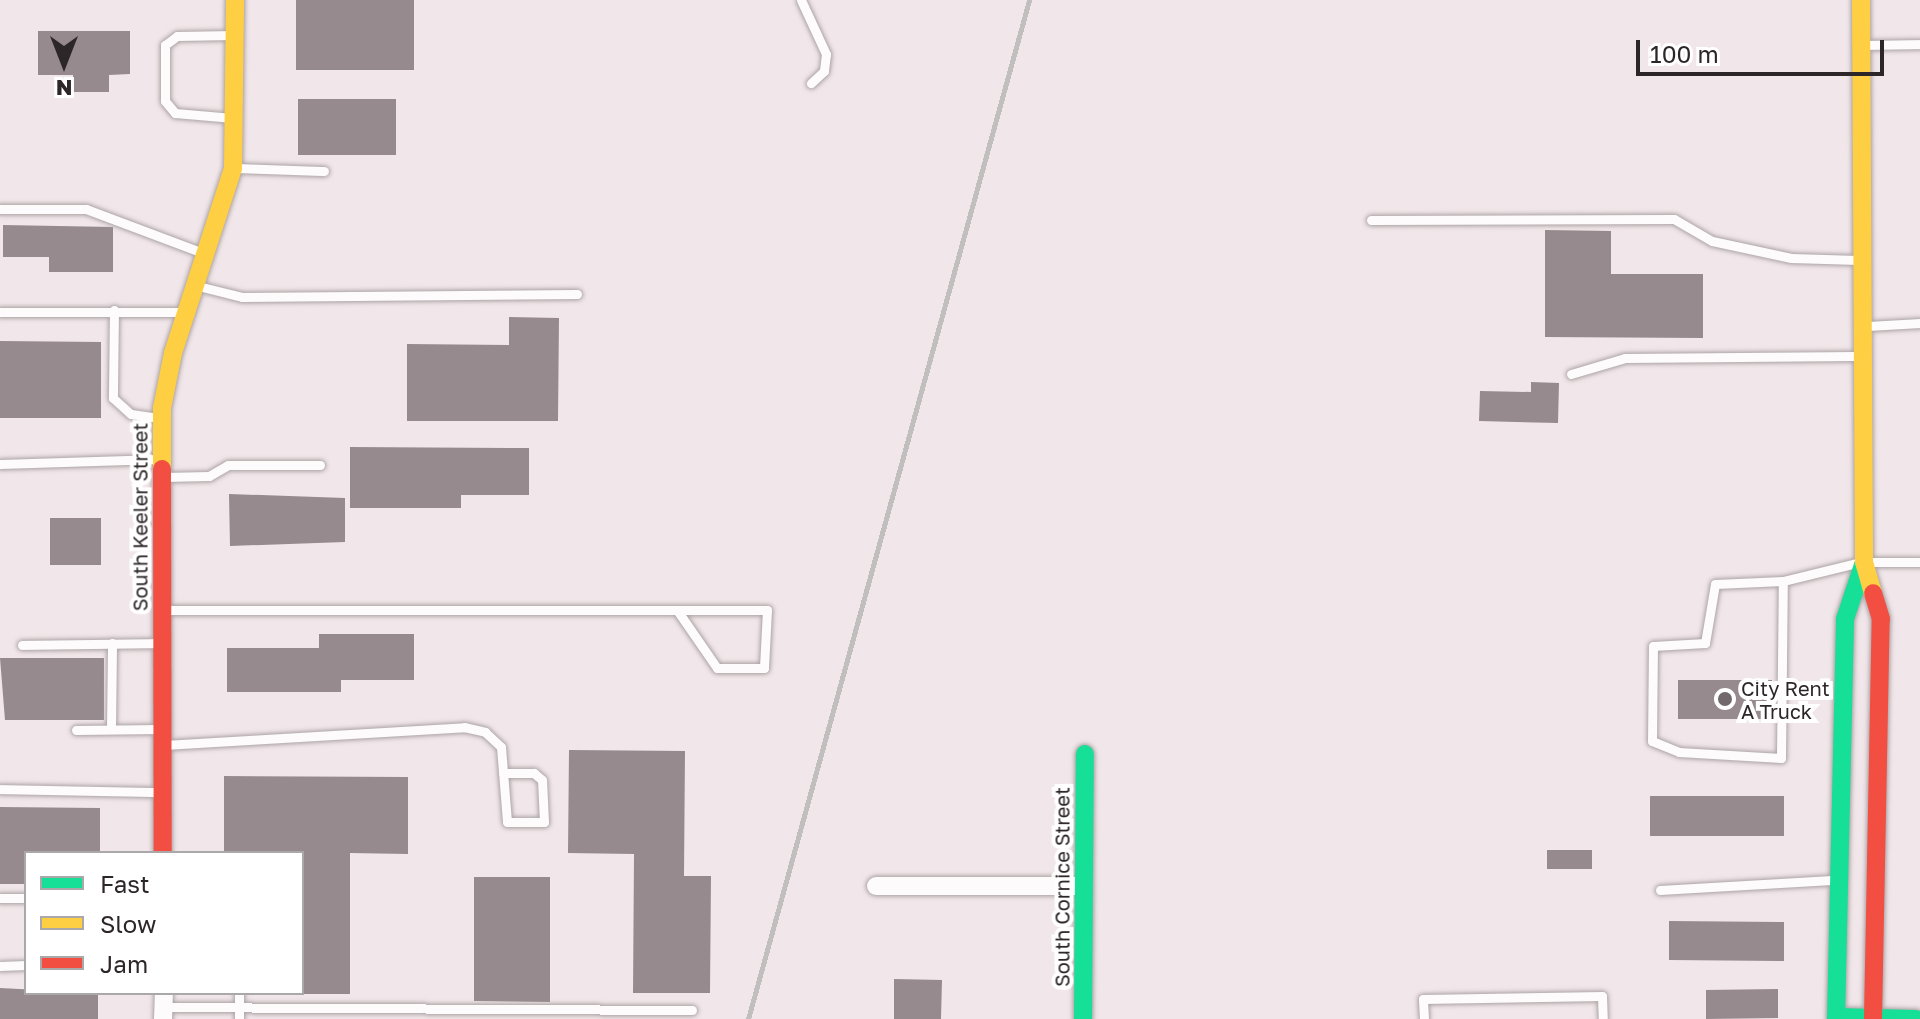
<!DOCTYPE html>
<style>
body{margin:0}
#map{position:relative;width:1920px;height:1019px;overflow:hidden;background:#f1e6e9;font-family:"Golos Text",sans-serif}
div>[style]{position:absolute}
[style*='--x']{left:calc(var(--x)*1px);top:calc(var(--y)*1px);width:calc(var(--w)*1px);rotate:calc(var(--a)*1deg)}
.building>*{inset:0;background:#968a8e}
.roads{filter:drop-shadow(0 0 2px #aca4a6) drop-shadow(0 0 2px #aca4a6)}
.lane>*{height:9px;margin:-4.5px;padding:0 4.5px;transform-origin:4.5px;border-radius:4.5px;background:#fdfbfc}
.street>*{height:18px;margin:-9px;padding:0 9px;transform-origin:9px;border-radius:9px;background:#fdfbfc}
.fast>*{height:18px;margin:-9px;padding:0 9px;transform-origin:9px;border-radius:9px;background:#16e098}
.slow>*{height:18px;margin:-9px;padding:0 9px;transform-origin:9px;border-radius:9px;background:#ffcf43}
.jam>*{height:18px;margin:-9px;padding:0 9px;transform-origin:9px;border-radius:9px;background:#f24e42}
.rail>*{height:5px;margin:-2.5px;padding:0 2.5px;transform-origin:2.5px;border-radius:2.5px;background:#c1bebe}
.dots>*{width:22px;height:22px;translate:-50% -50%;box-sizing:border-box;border:4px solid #fff;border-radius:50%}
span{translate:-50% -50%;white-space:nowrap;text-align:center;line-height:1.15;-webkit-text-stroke:8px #fff;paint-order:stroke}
.street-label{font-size:20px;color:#2d2628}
.poi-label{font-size:20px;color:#2d2628}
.left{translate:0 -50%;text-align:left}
.legend{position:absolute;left:24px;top:851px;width:280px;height:144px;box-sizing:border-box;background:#fff;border:2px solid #aba8a9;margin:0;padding:10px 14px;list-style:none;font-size:24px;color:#2d2628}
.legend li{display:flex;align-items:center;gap:16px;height:40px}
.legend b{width:40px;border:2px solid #aba8a9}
.north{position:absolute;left:24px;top:24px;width:80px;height:80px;-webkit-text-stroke:6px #fff;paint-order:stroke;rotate:180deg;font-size:22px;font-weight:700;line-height:32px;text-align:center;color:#2d2628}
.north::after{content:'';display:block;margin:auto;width:28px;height:36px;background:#2d2628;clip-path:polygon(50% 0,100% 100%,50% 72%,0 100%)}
.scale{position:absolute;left:1636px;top:40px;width:248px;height:36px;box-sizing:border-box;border:4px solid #2d2628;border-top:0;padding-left:10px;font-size:24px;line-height:28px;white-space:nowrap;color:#2d2628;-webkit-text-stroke:6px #fff;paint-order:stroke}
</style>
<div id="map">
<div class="building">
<div style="clip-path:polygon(296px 0,414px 0,414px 70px,296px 70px)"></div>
<div style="clip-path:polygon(38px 31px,130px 31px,130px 74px,109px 75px,109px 92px,73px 92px,73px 75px,38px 75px)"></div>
<div style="clip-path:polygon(298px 99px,396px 99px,396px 155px,298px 155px)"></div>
<div style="clip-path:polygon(3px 225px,113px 227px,113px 272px,49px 272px,49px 257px,3px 257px)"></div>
<div style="clip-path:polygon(1545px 230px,1611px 231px,1611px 274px,1703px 274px,1703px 338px,1545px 337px)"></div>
<div style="clip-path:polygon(509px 317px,559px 318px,558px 421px,407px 421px,407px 344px,509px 345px)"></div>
<div style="clip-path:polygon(0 341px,101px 342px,101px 418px,0 418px)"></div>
<div style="clip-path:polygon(1531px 382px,1559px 383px,1558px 423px,1479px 421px,1480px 391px,1531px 392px)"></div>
<div style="clip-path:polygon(350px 447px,529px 448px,529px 495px,461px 495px,461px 508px,350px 508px)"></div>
<div style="clip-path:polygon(229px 494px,345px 498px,345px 542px,230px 546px)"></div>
<div style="clip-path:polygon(50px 518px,101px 518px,101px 565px,50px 565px)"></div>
<div style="clip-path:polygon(319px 634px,414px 634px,414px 680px,341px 680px,341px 692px,227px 692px,227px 648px,319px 648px)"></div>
<div style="clip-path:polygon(0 658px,104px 658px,104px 720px,5px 720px)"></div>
<div style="clip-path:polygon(1678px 680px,1772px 680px,1772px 719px,1678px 719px)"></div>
<div style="clip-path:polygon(569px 750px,685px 751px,684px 876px,711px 876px,710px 993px,633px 993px,634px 854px,568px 853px)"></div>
<div style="clip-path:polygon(224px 776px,408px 777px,408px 854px,350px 853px,350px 994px,302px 994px,302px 853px,224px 853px)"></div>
<div style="clip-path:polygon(1650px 796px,1784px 796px,1784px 836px,1650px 836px)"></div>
<div style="clip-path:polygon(0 807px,100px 808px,100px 853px,26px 853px,26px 884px,0 884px)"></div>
<div style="clip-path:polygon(1547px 850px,1592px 850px,1592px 869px,1547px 869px)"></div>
<div style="clip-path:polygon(474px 877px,550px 877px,550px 1002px,474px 1001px)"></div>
<div style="clip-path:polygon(1669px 921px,1784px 922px,1784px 961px,1669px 960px)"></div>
<div style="clip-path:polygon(894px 979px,942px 980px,941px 1019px,894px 1019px)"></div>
<div style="clip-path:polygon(0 988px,98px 993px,98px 1019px,0 1019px)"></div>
<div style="clip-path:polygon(1778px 989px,1778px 1018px,1706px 1019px,1706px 990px)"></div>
</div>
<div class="roads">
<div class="lane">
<div style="--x:801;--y:0;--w:60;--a:65.2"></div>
<div style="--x:826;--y:54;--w:17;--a:97"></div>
<div style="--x:824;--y:71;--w:18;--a:137"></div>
<div style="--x:233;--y:35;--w:56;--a:179"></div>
<div style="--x:177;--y:36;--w:15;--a:143"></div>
<div style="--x:165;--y:45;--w:56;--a:90"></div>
<div style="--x:165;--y:101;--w:16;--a:50"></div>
<div style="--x:175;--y:113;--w:58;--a:4.9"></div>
<div style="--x:1869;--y:45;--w:51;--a:-1.1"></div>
<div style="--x:233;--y:168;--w:91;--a:1.9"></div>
<div style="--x:0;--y:209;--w:86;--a:0"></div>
<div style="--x:86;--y:209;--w:128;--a:20.6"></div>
<div style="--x:1371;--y:220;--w:303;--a:-0.2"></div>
<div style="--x:1674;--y:219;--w:44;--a:30.1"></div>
<div style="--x:1712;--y:241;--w:81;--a:12.1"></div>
<div style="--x:1791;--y:258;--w:67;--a:1.7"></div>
<div style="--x:198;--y:286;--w:45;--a:14"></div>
<div style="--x:242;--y:297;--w:335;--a:-0.5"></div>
<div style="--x:114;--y:310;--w:88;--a:90.7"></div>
<div style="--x:113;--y:398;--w:24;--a:42"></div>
<div style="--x:131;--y:414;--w:28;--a:8"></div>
<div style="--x:0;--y:312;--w:185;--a:0"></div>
<div style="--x:1868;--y:326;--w:52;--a:-3.3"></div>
<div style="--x:1571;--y:374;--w:56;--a:-16.5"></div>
<div style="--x:1625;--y:358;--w:231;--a:-0.5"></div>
<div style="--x:0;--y:464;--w:159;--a:-1.8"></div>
<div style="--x:163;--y:477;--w:46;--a:-1.2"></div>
<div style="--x:209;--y:476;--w:22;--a:-30"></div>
<div style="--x:228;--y:465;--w:92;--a:0"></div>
<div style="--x:1871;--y:562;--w:49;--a:0"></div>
<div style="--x:1783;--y:581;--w:68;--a:177.5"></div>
<div style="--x:1715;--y:584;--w:60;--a:99.6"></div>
<div style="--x:1705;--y:643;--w:52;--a:176.7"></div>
<div style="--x:1653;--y:646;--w:95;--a:90.6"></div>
<div style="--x:1652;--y:741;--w:29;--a:22"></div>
<div style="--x:1679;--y:752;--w:102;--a:3.4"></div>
<div style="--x:1781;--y:758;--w:177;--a:-89.4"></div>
<div style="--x:1783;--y:581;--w:76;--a:-13.7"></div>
<div style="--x:166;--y:610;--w:601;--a:0"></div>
<div style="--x:767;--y:610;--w:58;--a:93"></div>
<div style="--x:764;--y:668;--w:47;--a:180"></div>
<div style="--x:717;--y:668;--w:70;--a:-124.6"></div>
<div style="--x:22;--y:645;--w:140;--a:-0.8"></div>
<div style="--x:111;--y:729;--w:86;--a:-89.3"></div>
<div style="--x:76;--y:730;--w:84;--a:-0.7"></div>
<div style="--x:164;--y:745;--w:301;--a:-3.4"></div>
<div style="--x:464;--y:727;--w:22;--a:13"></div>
<div style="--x:485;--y:732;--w:22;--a:43"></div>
<div style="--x:501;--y:747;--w:75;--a:85.4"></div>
<div style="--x:507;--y:822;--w:37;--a:0"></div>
<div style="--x:544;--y:822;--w:42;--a:-92.7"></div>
<div style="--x:542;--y:780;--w:11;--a:-139"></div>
<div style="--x:534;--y:773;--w:31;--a:180"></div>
<div style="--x:0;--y:789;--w:160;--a:1.1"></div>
<div style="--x:1660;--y:890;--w:172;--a:-3.3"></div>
<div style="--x:0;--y:898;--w:26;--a:0"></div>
<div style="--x:0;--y:966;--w:26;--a:-2"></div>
<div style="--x:164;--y:1007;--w:528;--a:0.33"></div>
<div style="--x:239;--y:1019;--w:26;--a:-90"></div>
<div style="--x:1424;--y:1019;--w:20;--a:-93"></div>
<div style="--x:1423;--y:999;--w:179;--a:-1"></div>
<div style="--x:1602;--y:996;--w:23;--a:88"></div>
</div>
<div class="street">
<div style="--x:876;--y:886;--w:208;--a:0"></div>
<div style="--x:163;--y:1019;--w:26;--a:-88"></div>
</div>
<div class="fast">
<div style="--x:1836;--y:1017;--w:80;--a:1.4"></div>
<div style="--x:1083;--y:1019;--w:265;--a:-89.6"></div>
<div style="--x:1836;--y:1019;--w:400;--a:-88.7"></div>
<div style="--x:1845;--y:619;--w:60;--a:-71.6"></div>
</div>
<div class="slow">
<div style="--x:1861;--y:0;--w:562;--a:89.69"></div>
<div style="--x:1864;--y:562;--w:32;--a:74"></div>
<div style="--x:162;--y:469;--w:61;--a:-90"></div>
<div style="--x:162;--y:408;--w:56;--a:-78.7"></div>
<div style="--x:173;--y:353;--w:194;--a:-72"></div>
<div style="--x:233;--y:168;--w:168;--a:-89.3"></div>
</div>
<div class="jam">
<div style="--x:162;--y:469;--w:384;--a:89.9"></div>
<div style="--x:1873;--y:1019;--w:400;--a:-88.9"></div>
<div style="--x:1881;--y:619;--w:27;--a:-107"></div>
</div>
</div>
<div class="rail">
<div style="--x:748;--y:1019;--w:1057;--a:-74.58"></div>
</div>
<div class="dots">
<div style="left:1725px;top:699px;background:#72696c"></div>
</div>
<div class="street-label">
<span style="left:140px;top:517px;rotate:-90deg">South Keeler Street</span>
<span style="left:1062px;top:887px;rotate:-90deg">South Cornice Street</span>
</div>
<div class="poi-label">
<span class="left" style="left:1741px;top:700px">City Rent<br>A Truck</span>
</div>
<ul class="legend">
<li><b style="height:10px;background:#16e098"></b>Fast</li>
<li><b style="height:10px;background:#ffcf43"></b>Slow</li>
<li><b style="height:10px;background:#f24e42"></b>Jam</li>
</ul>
<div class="north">N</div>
<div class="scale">100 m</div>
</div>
